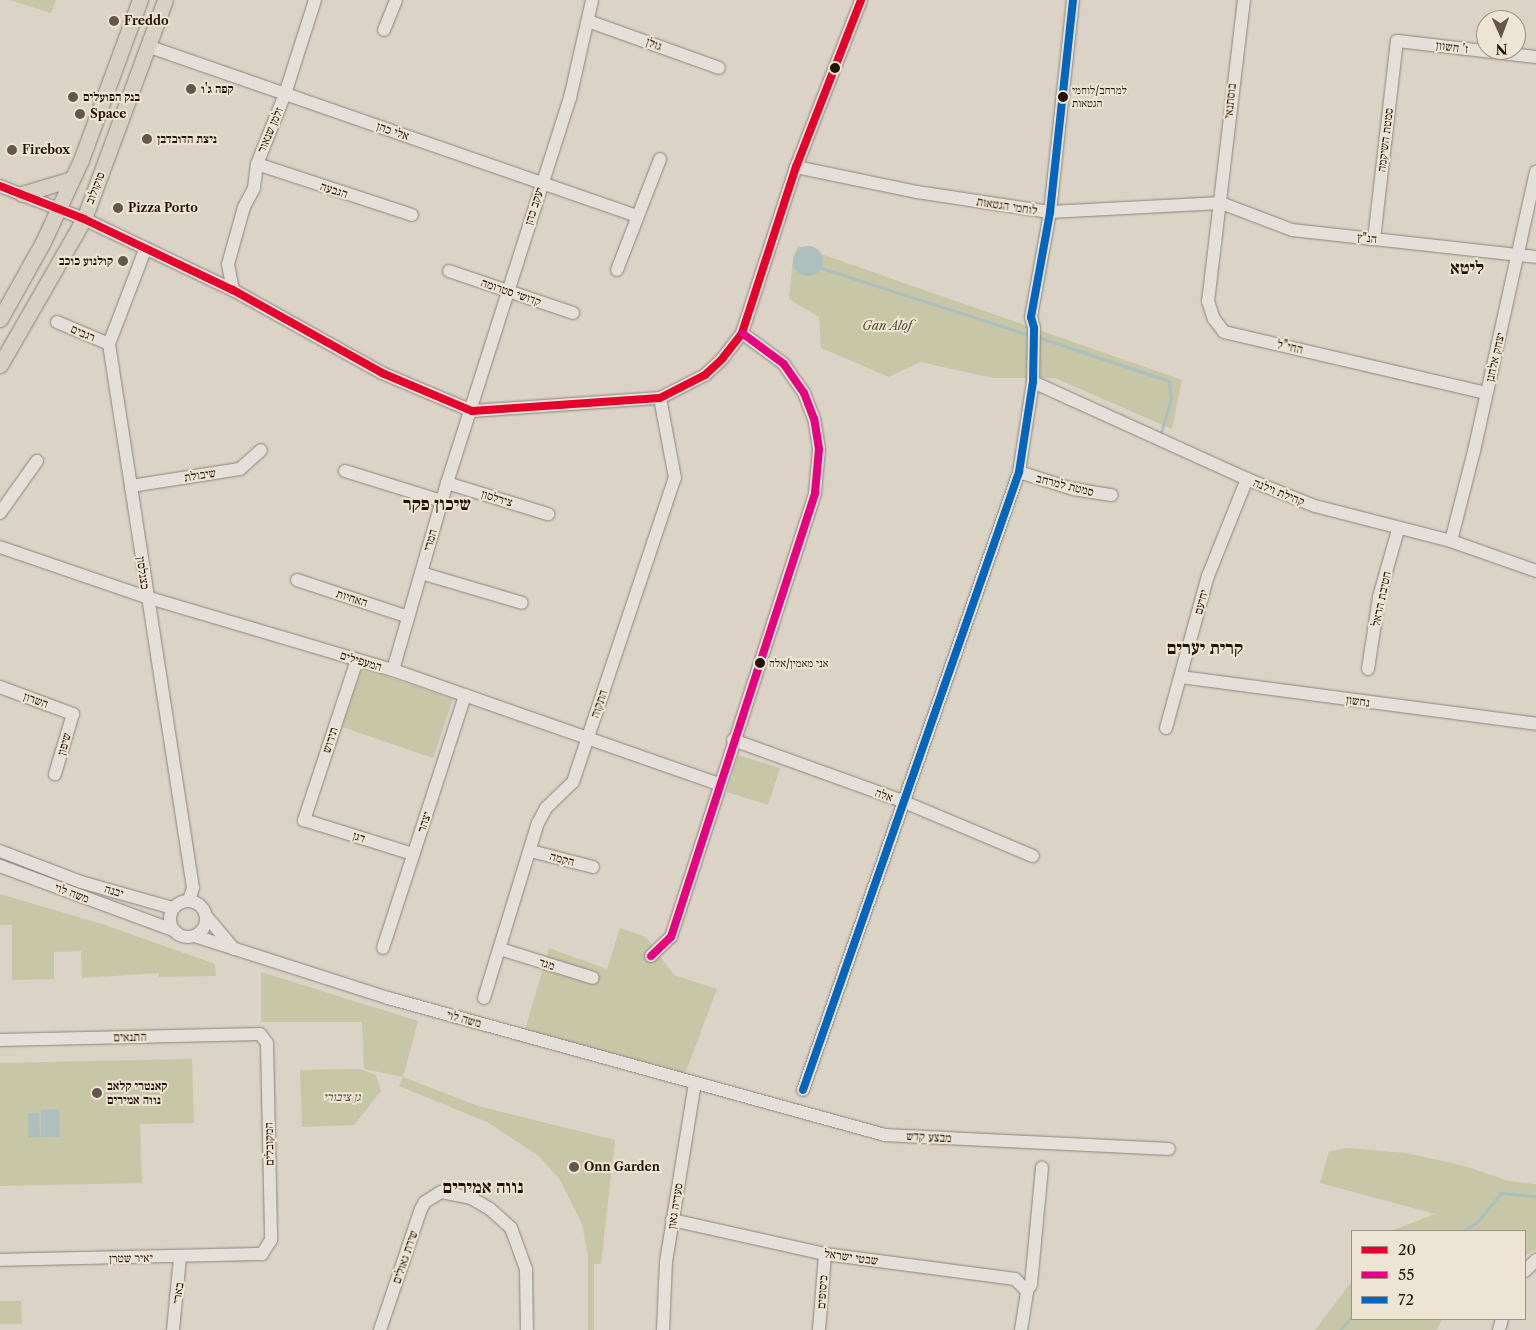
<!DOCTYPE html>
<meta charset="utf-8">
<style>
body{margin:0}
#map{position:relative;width:1536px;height:1330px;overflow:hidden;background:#dbd3c5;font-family:"Libre Caslon Text","Frank Ruhl Libre",serif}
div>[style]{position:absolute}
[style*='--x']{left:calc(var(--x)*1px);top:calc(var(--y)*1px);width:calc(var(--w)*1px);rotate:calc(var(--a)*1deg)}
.green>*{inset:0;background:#c7c6a7}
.water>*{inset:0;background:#adbfbd}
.round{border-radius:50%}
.stream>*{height:3px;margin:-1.5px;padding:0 1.5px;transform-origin:1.5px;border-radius:1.5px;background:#adbfbd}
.roads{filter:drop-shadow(0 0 1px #8b847b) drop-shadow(0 0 1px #8b847b)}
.minor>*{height:12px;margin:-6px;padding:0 6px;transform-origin:6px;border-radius:6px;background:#e4e0d9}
.minor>.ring{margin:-6px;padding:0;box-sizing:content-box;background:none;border:12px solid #e4e0d9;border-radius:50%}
.major>*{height:15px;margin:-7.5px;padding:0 7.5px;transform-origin:7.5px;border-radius:7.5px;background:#d8d0c3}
.bus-1>*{height:8px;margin:-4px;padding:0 4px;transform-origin:4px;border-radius:4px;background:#e4002b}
.bus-2>*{height:8px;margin:-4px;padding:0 4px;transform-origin:4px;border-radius:4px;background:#e5007d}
.bus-3>*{height:8px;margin:-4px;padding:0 4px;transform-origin:4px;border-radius:4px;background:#0065bd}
.dots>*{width:14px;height:14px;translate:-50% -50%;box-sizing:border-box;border:2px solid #eee4d3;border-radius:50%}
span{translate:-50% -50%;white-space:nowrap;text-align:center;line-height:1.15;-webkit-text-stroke:4px #eee4d3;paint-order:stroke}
.bus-label{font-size:11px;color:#241207}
.left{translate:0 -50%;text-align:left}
.poi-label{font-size:12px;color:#241207;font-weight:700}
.right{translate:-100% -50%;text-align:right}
.street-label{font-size:12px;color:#241207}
.park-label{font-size:12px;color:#574e36;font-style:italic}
.district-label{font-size:18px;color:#241207;font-weight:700}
.legend{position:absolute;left:1351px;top:1230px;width:175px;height:90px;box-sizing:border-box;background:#eee4d3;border:1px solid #9d9081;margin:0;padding:6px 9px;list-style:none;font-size:15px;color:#241207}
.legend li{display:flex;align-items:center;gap:10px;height:25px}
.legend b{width:25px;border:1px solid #9d9081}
.north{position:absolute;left:1476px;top:10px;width:50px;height:50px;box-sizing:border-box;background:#eee4d3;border:1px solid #9d9081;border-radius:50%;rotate:178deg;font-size:14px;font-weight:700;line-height:20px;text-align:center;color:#241207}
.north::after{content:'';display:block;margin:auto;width:18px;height:22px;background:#64564a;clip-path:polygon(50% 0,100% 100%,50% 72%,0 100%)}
</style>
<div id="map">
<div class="green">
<div style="clip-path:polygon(9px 0,56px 0,51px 13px)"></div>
<div style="clip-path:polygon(798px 246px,1182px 380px,1172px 429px,1055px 378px,993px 378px,920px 362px,889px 377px,821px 348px,819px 317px,789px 299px,793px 258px)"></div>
<div style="clip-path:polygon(362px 668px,453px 699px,433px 758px,342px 727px)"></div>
<div style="clip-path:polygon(738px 755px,780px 768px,768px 805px,727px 792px)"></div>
<div style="clip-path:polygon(0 894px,105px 925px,215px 964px,216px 976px,159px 977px,159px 973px,82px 978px,81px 951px,54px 952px,54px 979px,12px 980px,12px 925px,0 925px)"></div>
<div style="clip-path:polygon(620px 928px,646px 937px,674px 975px,717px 989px,685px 1074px,525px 1030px,549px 948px,607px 969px)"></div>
<div style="clip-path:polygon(261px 972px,418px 1021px,403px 1077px,478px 1106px,615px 1140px,601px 1264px,594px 1264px,594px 1330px,588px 1330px,588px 1256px,582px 1224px,560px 1180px,539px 1156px,487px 1122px,399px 1086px,403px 1077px,364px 1069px,362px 1022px,261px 1022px)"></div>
<div style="clip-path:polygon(192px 1059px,194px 1123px,140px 1124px,142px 1183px,0 1186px,0 1063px)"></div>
<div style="clip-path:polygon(360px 1069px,376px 1075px,381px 1091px,354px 1125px,302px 1127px,300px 1070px)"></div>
<div style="clip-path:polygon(1347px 1148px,1406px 1153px,1465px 1166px,1509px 1181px,1536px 1184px,1536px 1249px,1525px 1256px,1525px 1231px,1391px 1231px,1435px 1214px,1320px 1183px,1329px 1151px)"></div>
<div style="clip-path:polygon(1352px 1281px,1352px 1319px,1442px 1319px,1437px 1330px,1315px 1330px)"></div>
<div style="clip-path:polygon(0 1301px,21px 1301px,22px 1324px,0 1324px)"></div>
</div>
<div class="water">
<div class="round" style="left:793px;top:246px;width:30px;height:30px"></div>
<div style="clip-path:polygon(59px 1109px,60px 1137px,41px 1137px,41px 1110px)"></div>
<div style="clip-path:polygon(28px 1113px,39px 1113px,40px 1137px,28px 1138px)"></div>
</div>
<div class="stream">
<div style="--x:821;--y:268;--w:219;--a:17.8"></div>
<div style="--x:1038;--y:337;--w:138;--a:18.6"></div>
<div style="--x:1169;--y:381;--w:18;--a:84"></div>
<div style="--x:1171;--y:399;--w:38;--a:107"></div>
<div style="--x:1463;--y:1231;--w:17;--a:-33"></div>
<div style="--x:1477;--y:1222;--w:38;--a:-50"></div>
<div style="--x:1501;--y:1193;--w:35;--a:5"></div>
<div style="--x:1340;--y:1330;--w:18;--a:-49"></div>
</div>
<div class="roads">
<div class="minor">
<div style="--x:1244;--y:0;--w:303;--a:96.8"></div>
<div style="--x:1208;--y:301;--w:19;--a:72"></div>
<div style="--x:1214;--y:319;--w:16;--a:52"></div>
<div style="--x:1224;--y:332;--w:269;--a:13.1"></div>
<div style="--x:588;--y:21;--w:139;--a:19.7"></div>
<div style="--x:384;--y:30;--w:32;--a:-68"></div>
<div style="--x:150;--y:47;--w:515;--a:19.14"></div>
<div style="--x:257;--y:164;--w:163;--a:18.2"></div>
<div style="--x:796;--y:167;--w:124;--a:11.7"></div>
<div style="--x:917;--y:192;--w:134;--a:8.6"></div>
<div style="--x:1050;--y:212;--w:171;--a:-3"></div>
<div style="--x:1221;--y:203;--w:76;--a:20.8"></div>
<div style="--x:1292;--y:230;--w:245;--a:6.3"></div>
<div style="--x:0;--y:186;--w:90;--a:21.4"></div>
<div style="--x:84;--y:219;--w:165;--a:25.5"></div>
<div style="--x:233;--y:290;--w:171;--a:29.1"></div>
<div style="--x:382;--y:373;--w:98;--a:22.9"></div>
<div style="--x:472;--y:411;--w:188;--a:-4"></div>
<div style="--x:660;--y:398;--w:51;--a:-27.1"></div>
<div style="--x:705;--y:375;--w:23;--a:-43"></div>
<div style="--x:722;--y:359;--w:33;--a:-52"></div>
<div style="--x:742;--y:333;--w:175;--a:-72"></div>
<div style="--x:796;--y:167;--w:179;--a:-68.7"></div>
<div style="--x:1374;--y:239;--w:199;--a:-83.4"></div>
<div style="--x:1397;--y:41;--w:140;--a:6.6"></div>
<div style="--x:145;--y:250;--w:101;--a:111"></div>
<div style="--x:109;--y:344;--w:550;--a:81.22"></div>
<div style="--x:193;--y:888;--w:13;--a:108"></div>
<div style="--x:617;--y:270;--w:119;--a:-68.8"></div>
<div style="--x:449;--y:271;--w:131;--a:18.7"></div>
<div style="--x:233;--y:290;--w:26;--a:-101"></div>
<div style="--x:228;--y:264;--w:59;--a:-74.3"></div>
<div style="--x:244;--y:207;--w:21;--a:-62"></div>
<div style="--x:254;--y:188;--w:24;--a:-83"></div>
<div style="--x:257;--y:164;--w:75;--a:-68.2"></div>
<div style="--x:285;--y:94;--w:99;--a:-72.3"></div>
<div style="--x:57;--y:322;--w:56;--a:22.9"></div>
<div style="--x:1033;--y:382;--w:235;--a:24.4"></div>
<div style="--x:1247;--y:479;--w:73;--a:21.7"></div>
<div style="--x:1315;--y:506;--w:140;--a:14.4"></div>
<div style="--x:1451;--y:541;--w:90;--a:19.4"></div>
<div style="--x:345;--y:471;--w:102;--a:17.2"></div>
<div style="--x:1019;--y:472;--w:57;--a:17.5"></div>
<div style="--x:1073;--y:489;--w:39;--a:9"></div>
<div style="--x:447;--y:483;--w:106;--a:17.1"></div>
<div style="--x:131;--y:486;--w:110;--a:-8.9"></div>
<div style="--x:240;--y:469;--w:28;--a:-42"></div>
<div style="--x:0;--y:513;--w:64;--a:-54.6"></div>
<div style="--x:1451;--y:541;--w:93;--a:-75.7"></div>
<div style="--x:1474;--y:451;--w:286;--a:-77.5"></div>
<div style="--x:0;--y:547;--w:154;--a:18.9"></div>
<div style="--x:146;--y:597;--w:258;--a:16.5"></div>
<div style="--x:393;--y:670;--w:345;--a:19.3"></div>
<div style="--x:421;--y:573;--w:105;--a:16.5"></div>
<div style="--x:297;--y:580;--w:117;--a:18.4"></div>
<div style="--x:357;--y:660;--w:169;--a:108.3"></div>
<div style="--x:304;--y:820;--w:114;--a:17.3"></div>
<div style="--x:1368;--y:669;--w:73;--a:-81.3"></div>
<div style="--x:1379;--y:597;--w:70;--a:-74.2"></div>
<div style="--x:393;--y:670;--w:195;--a:-73.9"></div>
<div style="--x:447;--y:483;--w:404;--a:-72.3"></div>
<div style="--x:570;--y:98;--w:100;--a:-77.3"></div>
<div style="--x:1181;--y:677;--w:358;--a:7.5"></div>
<div style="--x:0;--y:687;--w:78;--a:20.3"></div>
<div style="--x:73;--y:714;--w:63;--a:106.7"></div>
<div style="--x:1166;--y:728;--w:158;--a:-74.6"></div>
<div style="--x:1208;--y:576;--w:105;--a:-68.1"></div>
<div style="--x:733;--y:740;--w:180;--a:19.8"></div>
<div style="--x:902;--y:801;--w:142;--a:22.8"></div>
<div style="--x:0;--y:851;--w:87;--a:20.9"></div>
<div style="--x:81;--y:882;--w:95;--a:15.9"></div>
<div style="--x:531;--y:851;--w:64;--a:14.5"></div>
<div style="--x:0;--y:866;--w:184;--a:20.3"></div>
<div class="ring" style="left:170px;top:901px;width:24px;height:24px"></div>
<div style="--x:206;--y:916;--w:43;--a:49.7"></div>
<div style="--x:195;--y:936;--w:203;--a:17.8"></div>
<div style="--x:388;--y:998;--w:516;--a:15.41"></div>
<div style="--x:885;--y:1135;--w:284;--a:2.8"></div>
<div style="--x:383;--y:948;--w:266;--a:-72"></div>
<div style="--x:500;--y:949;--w:97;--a:17.3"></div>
<div style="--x:651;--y:956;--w:28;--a:-44"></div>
<div style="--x:671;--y:937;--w:467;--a:-72"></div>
<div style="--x:815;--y:493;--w:44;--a:-84.8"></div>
<div style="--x:819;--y:449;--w:30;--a:-99"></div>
<div style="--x:814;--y:419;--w:28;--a:-111"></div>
<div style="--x:804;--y:393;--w:35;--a:-125"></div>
<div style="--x:784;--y:364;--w:52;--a:-143.6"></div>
<div style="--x:484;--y:998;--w:183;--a:-72.9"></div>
<div style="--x:538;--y:823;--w:17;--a:-62"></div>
<div style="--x:546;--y:808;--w:37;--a:-44"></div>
<div style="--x:573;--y:782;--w:321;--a:-71.5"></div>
<div style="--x:675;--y:478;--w:81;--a:-100.6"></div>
<div style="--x:0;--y:1040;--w:260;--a:-1.3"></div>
<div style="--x:260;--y:1034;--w:11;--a:52"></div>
<div style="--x:267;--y:1043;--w:197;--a:88.8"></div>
<div style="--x:271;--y:1240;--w:17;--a:123"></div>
<div style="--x:262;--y:1254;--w:262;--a:178.7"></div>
<div style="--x:803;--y:1090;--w:655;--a:-70.73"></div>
<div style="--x:1019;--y:472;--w:91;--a:-81.2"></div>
<div style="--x:1033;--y:382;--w:54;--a:-88.9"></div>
<div style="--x:1034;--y:328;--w:11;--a:-105"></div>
<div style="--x:1031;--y:317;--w:107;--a:-79.7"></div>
<div style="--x:1050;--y:212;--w:213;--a:-83.8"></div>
<div style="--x:672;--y:1220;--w:157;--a:12.5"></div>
<div style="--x:825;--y:1254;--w:192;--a:7.5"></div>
<div style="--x:1015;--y:1279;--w:17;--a:45"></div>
<div style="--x:1525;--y:1271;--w:16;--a:-45"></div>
<div style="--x:173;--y:1330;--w:73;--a:-84.5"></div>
<div style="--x:380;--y:1330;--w:128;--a:-71.3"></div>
<div style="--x:421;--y:1209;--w:8;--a:-60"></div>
<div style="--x:425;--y:1202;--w:19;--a:-32"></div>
<div style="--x:441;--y:1192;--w:31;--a:11"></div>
<div style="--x:471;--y:1198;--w:22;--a:30"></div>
<div style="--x:490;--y:1209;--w:28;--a:42"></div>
<div style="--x:511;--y:1228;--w:44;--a:69.9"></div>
<div style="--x:526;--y:1269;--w:61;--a:89.1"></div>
<div style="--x:663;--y:1330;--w:68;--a:-87.5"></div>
<div style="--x:666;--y:1262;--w:181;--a:-80.8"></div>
<div style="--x:819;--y:1330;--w:76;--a:-85.5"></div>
<div style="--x:1021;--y:1330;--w:39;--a:-81"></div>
<div style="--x:1027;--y:1291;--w:8;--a:-60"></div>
<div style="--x:1031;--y:1284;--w:117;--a:-84.6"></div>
<div style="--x:1499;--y:1330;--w:11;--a:-75"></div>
</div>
<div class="major">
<div style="--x:22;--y:194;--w:52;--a:-16.7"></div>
<div style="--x:0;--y:319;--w:88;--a:-60.8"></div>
<div style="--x:43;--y:242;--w:90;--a:-65.1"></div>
<div style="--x:81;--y:160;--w:171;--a:-69.8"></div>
<div style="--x:0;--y:365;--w:168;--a:-60.1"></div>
<div style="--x:84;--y:219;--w:233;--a:-69.7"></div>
</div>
</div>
<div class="bus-1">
<div style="--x:0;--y:186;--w:90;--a:21.4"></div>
<div style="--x:84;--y:219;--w:165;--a:25.5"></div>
<div style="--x:233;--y:290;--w:171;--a:29.1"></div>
<div style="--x:382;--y:373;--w:98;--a:22.9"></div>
<div style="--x:472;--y:411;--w:188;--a:-4"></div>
<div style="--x:660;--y:398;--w:51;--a:-27.1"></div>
<div style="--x:705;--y:375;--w:23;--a:-43"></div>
<div style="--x:722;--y:359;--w:33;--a:-52"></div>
<div style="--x:742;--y:333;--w:175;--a:-72"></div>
<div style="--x:796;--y:167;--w:179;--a:-68.7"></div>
</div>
<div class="bus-2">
<div style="--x:651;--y:956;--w:28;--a:-44"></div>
<div style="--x:671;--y:937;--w:467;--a:-72"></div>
<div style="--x:815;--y:493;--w:44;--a:-84.8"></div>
<div style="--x:819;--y:449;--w:30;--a:-99"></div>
<div style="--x:814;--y:419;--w:28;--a:-111"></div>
<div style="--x:804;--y:393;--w:35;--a:-125"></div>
<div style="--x:784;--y:364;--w:52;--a:-143.6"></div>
</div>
<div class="bus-3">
<div style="--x:803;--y:1090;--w:655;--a:-70.73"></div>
<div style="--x:1019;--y:472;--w:91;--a:-81.2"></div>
<div style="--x:1033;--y:382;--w:54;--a:-88.9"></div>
<div style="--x:1034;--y:328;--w:11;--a:-105"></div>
<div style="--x:1031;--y:317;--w:107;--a:-79.7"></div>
<div style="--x:1050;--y:212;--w:213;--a:-83.8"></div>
</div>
<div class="dots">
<div style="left:114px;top:21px;background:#64564a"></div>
<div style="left:835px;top:68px;background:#241207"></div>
<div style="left:191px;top:89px;background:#64564a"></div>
<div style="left:73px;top:97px;background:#64564a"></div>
<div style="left:1063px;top:97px;background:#241207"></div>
<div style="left:80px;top:114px;background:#64564a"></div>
<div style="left:147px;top:139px;background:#64564a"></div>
<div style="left:12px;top:150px;background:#64564a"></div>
<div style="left:118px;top:208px;background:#64564a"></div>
<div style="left:123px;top:261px;background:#64564a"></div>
<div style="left:760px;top:663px;background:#241207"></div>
<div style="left:97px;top:1093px;background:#64564a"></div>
<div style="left:574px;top:1167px;background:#64564a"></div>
</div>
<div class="bus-label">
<span class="left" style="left:1072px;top:97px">למרחב/לוחמי<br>הגטאות</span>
<span class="left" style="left:769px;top:663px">אני מאמין/אלה</span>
</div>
<div class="poi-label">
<span class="left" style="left:124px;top:21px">Freddo</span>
<span class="left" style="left:201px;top:89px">קפה ג'ו</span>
<span class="left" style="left:83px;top:97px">בנק הפועלים</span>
<span class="left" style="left:90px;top:114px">Space</span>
<span class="left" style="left:157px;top:139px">ניצת הדובדבן</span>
<span class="left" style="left:22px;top:150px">Firebox</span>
<span class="left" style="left:128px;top:208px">Pizza Porto</span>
<span class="right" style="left:113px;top:261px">קולנוע כוכב</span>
<span class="left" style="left:107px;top:1093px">קאנטרי קלאב<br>נווה אמירים</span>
<span class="left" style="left:584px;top:1167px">Onn Garden</span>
</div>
<div class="street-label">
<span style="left:654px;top:44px;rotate:20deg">גולן</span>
<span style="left:1452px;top:47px;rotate:7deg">ז' חשוון</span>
<span style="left:1230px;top:101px;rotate:-84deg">בוסתנאי</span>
<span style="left:270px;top:130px;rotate:-67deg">זלמן שנאור</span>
<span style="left:393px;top:131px;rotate:19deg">אלי כהן</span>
<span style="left:1385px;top:140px;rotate:-83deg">סמטת השיקמה</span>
<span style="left:95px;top:188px;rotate:-69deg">סוקולוב</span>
<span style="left:334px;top:190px;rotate:18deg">הגבעה</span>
<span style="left:534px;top:206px;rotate:-72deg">יעקב כהן</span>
<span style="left:1007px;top:206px;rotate:9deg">לוחמי הגטאות</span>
<span style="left:1367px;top:238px;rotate:6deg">הנ"ץ</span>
<span style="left:511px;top:292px;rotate:19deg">קדושי סטרומה</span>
<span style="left:83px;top:333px;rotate:23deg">רגבים</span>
<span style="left:1290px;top:347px;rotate:13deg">החי"ל</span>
<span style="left:1495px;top:357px;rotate:-77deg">יצחק אלחנן</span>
<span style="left:200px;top:475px;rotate:-9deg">שיבולת</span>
<span style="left:1065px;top:485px;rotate:14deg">סמטת למרחב</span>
<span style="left:1279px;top:492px;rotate:22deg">קהילת וילנה</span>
<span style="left:497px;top:498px;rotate:17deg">צירלסון</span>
<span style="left:430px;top:540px;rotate:-74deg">המרי</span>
<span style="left:143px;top:573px;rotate:82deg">כצנלסון</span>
<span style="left:352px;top:598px;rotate:18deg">האחיות</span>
<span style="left:1381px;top:599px;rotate:-78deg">חטיבת הראל</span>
<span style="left:1201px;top:602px;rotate:-75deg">יחיעם</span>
<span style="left:361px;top:661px;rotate:17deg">המעפילים</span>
<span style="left:36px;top:700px;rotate:20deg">השרון</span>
<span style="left:1358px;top:701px;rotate:8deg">נחשון</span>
<span style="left:599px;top:704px;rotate:-71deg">התקוה</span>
<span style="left:330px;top:740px;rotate:-72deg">תירוש</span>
<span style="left:64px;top:744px;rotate:-74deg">שיפון</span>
<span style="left:884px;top:795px;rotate:20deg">אלה</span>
<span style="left:424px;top:822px;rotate:-72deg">יצהר</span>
<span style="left:359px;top:837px;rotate:18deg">דגן</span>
<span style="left:562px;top:859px;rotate:15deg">הקמה</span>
<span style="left:114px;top:891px;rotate:16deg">יבנה</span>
<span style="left:72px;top:893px;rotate:20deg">משה לוי</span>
<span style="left:547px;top:964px;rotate:18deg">מגד</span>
<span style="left:464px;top:1019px;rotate:15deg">משה לוי</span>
<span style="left:130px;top:1037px;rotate:-1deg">התנאים</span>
<span style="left:929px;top:1137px;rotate:3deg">מבצע קדש</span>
<span style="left:269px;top:1144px;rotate:-91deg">המקובלים</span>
<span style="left:675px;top:1206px;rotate:-81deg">סעדיה גאון</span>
<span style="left:405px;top:1257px;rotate:-71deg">שירת גאולים</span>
<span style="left:851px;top:1257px;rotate:8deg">שבטי ישראל</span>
<span style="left:131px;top:1258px;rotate:-1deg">יאיר שטרן</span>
<span style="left:822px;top:1292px;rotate:-86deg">כיסופים</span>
<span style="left:178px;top:1293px;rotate:-82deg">בארי</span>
</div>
<div class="park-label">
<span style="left:887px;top:326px">Gan Alof</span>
<span style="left:342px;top:1097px">גן ציבורי</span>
</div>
<div class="district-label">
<span style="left:1467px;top:268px">ליטא</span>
<span style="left:437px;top:504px">שיכון פקר</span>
<span style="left:1205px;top:648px">קרית יערים</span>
<span style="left:483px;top:1187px">נווה אמירים</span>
</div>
<ul class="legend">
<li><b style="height:6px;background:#e4002b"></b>20</li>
<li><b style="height:6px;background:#e5007d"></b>55</li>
<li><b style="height:6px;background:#0065bd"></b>72</li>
</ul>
<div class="north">N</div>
</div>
